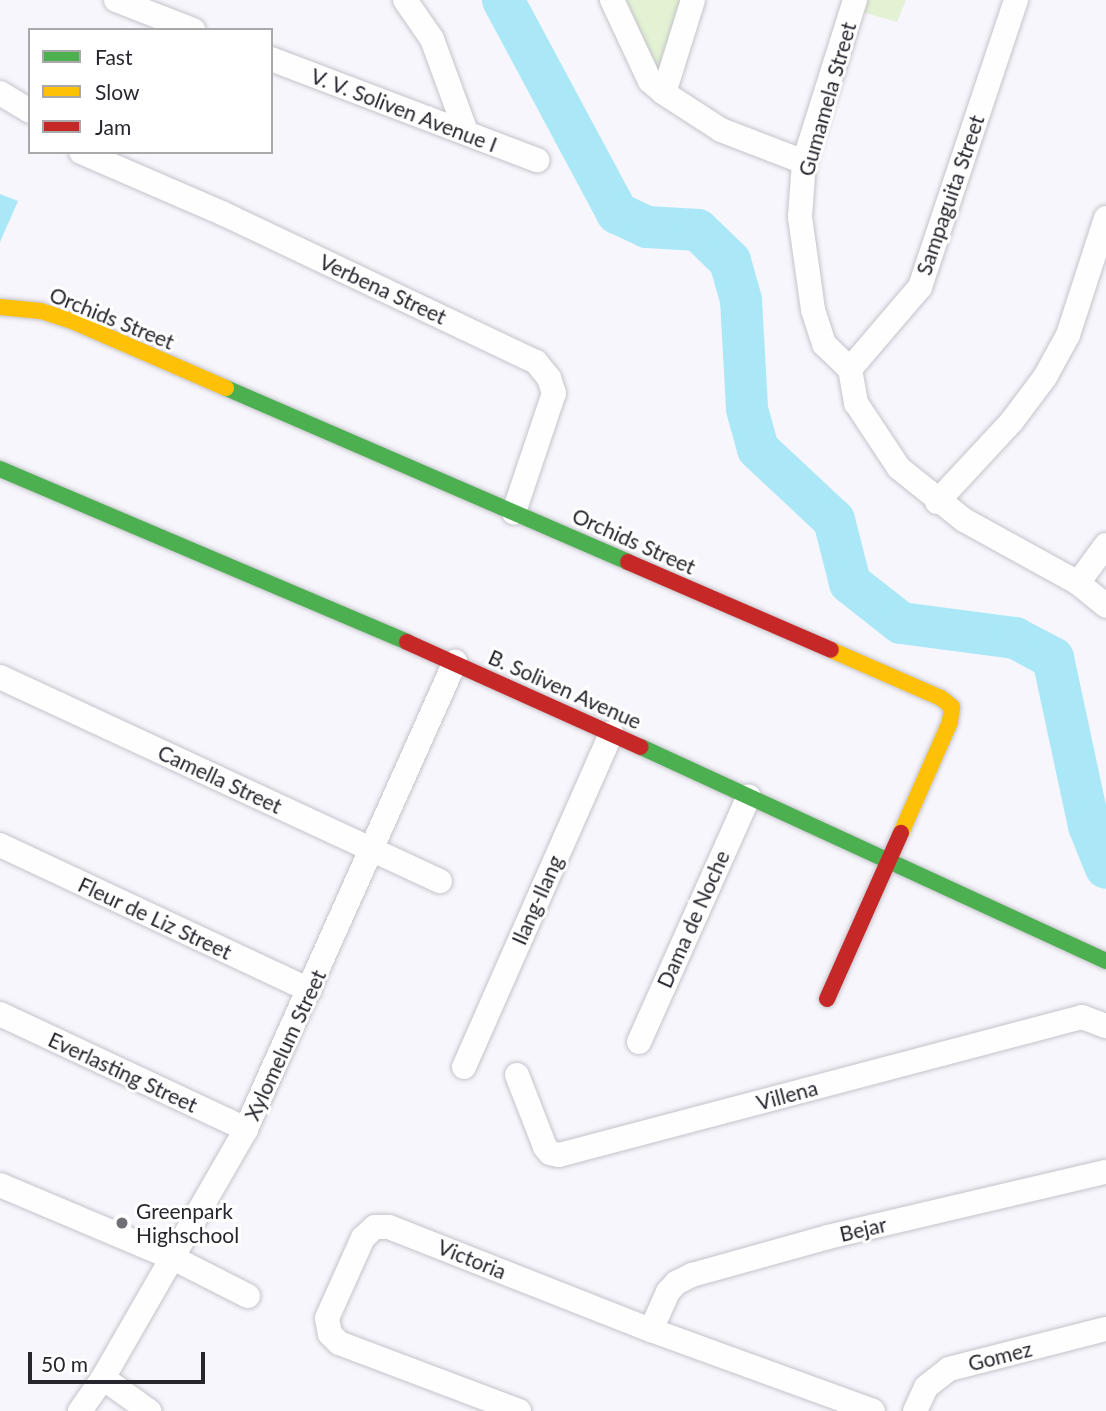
<!DOCTYPE html>
<style>
body{margin:0}
#map{position:relative;width:1106px;height:1411px;overflow:hidden;background:#f7f6fc;font-family:Lato,sans-serif}
div>[style]{position:absolute}
[style*='--x']{left:calc(var(--x)*1px);top:calc(var(--y)*1px);width:calc(var(--w)*1px);rotate:calc(var(--a)*1deg)}
.green>*{inset:0;background:#e3f2d3}
.water>*{inset:0;background:#aae8f8}
.river>*{height:42px;margin:-21px;padding:0 21px;transform-origin:21px;border-radius:21px;background:#aae8f8}
.roads{filter:drop-shadow(0 0 2px #c4c3ca) drop-shadow(0 0 2px #c4c3ca)}
.street>*{height:24px;margin:-12px;padding:0 12px;transform-origin:12px;border-radius:12px;background:#fefeff}
.fast>*{height:16px;margin:-8px;padding:0 8px;transform-origin:8px;border-radius:8px;background:#4caf50}
.slow>*{height:16px;margin:-8px;padding:0 8px;transform-origin:8px;border-radius:8px;background:#ffc107}
.jam>*{height:16px;margin:-8px;padding:0 8px;transform-origin:8px;border-radius:8px;background:#c62828}
.dots>*{width:19px;height:19px;translate:-50% -50%;box-sizing:border-box;border:4px solid #fff;border-radius:50%}
span{translate:-50% -50%;white-space:nowrap;text-align:center;line-height:1.15;-webkit-text-stroke:6px #fff;paint-order:stroke}
.street-label{font-size:21px;color:#27262e}
.poi-label{font-size:21px;color:#27262e}
.left{translate:0 -50%;text-align:left}
.legend{position:absolute;left:28px;top:28px;width:245px;height:126px;box-sizing:border-box;background:#fff;border:2px solid #a9a8ab;margin:0;padding:9px 12px;list-style:none;font-size:21px;color:#27262e}
.legend li{display:flex;align-items:center;gap:14px;height:35px}
.legend b{width:35px;border:2px solid #a9a8ab}
.scale{position:absolute;left:28px;top:1352px;width:177px;height:32px;box-sizing:border-box;border:4px solid #27262e;border-top:0;padding-left:9px;font-size:21px;line-height:24px;white-space:nowrap;color:#27262e;-webkit-text-stroke:5px #fff;paint-order:stroke}
</style>
<div id="map">
<div class="green">
<div style="clip-path:polygon(617px 0,686px 0,662px 84px)"></div>
<div style="clip-path:polygon(851px 0,906px 0,897px 22px,848px 8px)"></div>
</div>
<div class="water">
<div style="clip-path:polygon(0 194px,18px 201px,0 242px)"></div>
</div>
<div class="river">
<div style="--x:503;--y:0;--w:242;--a:61.8"></div>
<div style="--x:617;--y:213;--w:33;--a:25"></div>
<div style="--x:647;--y:227;--w:51;--a:3.4"></div>
<div style="--x:698;--y:230;--w:45;--a:44.1"></div>
<div style="--x:730;--y:261;--w:41;--a:74.2"></div>
<div style="--x:741;--y:300;--w:109;--a:86.8"></div>
<div style="--x:747;--y:409;--w:41;--a:74.6"></div>
<div style="--x:758;--y:449;--w:104;--a:43.1"></div>
<div style="--x:834;--y:520;--w:65;--a:75.7"></div>
<div style="--x:850;--y:583;--w:65;--a:38.1"></div>
<div style="--x:901;--y:623;--w:115;--a:7.5"></div>
<div style="--x:1015;--y:638;--w:43;--a:27.8"></div>
<div style="--x:1053;--y:658;--w:172;--a:77.9"></div>
<div style="--x:1089;--y:826;--w:45;--a:68"></div>
</div>
<div class="roads">
<div class="street">
<div style="--x:116;--y:0;--w:83;--a:21.3"></div>
<div style="--x:405;--y:0;--w:47;--a:55.3"></div>
<div style="--x:432;--y:39;--w:99;--a:69.9"></div>
<div style="--x:612;--y:0;--w:89;--a:64.9"></div>
<div style="--x:650;--y:81;--w:18;--a:41"></div>
<div style="--x:664;--y:93;--w:68;--a:33"></div>
<div style="--x:721;--y:130;--w:89;--a:21.1"></div>
<div style="--x:855;--y:0;--w:170;--a:107.5"></div>
<div style="--x:804;--y:162;--w:55;--a:94.2"></div>
<div style="--x:800;--y:217;--w:94;--a:82"></div>
<div style="--x:813;--y:310;--w:36;--a:72"></div>
<div style="--x:824;--y:344;--w:36;--a:44"></div>
<div style="--x:850;--y:369;--w:35;--a:80"></div>
<div style="--x:856;--y:403;--w:78;--a:56.5"></div>
<div style="--x:899;--y:468;--w:83;--a:38.7"></div>
<div style="--x:964;--y:520;--w:130;--a:28.9"></div>
<div style="--x:1078;--y:583;--w:36;--a:39"></div>
<div style="--x:271;--y:59;--w:285;--a:20.8"></div>
<div style="--x:0;--y:93;--w:35;--a:31"></div>
<div style="--x:664;--y:93;--w:97;--a:-72.7"></div>
<div style="--x:81;--y:152;--w:154;--a:23.4"></div>
<div style="--x:222;--y:213;--w:348;--a:25.4"></div>
<div style="--x:536;--y:362;--w:21;--a:51"></div>
<div style="--x:549;--y:378;--w:16;--a:72"></div>
<div style="--x:554;--y:393;--w:126;--a:108.6"></div>
<div style="--x:850;--y:369;--w:108;--a:-49.5"></div>
<div style="--x:920;--y:287;--w:303;--a:-71.5"></div>
<div style="--x:937;--y:502;--w:110;--a:-47.2"></div>
<div style="--x:1012;--y:421;--w:55;--a:-53.1"></div>
<div style="--x:1045;--y:377;--w:48;--a:-61.3"></div>
<div style="--x:1068;--y:335;--w:123;--a:-72"></div>
<div style="--x:1078;--y:583;--w:47;--a:-53.6"></div>
<div style="--x:0;--y:677;--w:485;--a:24.9"></div>
<div style="--x:0;--y:845;--w:342;--a:25.1"></div>
<div style="--x:0;--y:1014;--w:272;--a:25.1"></div>
<div style="--x:639;--y:1042;--w:269;--a:-65.9"></div>
<div style="--x:464;--y:1067;--w:365;--a:-66.2"></div>
<div style="--x:517;--y:1075;--w:77;--a:68.7"></div>
<div style="--x:545;--y:1147;--w:8;--a:50"></div>
<div style="--x:550;--y:1153;--w:9;--a:13"></div>
<div style="--x:559;--y:1155;--w:541;--a:-14.78"></div>
<div style="--x:1082;--y:1017;--w:26;--a:21"></div>
<div style="--x:0;--y:1185;--w:188;--a:22.9"></div>
<div style="--x:173;--y:1258;--w:84;--a:26.9"></div>
<div style="--x:651;--y:1330;--w:42;--a:-65.9"></div>
<div style="--x:668;--y:1292;--w:12;--a:-48"></div>
<div style="--x:676;--y:1283;--w:18;--a:-27"></div>
<div style="--x:692;--y:1275;--w:141;--a:-15.6"></div>
<div style="--x:828;--y:1237;--w:285;--a:-13.2"></div>
<div style="--x:103;--y:1378;--w:57;--a:35.7"></div>
<div style="--x:80;--y:1411;--w:40;--a:-55.1"></div>
<div style="--x:103;--y:1378;--w:287;--a:-60.1"></div>
<div style="--x:246;--y:1129;--w:512;--a:-65.89"></div>
<div style="--x:519;--y:1411;--w:192;--a:-159.3"></div>
<div style="--x:339;--y:1343;--w:13;--a:-135"></div>
<div style="--x:330;--y:1334;--w:16;--a:-101"></div>
<div style="--x:327;--y:1318;--w:88;--a:-65.8"></div>
<div style="--x:363;--y:1238;--w:16;--a:-43"></div>
<div style="--x:375;--y:1227;--w:14;--a:0"></div>
<div style="--x:389;--y:1227;--w:282;--a:21.5"></div>
<div style="--x:651;--y:1330;--w:236;--a:20"></div>
<div style="--x:915;--y:1411;--w:26;--a:-65"></div>
<div style="--x:926;--y:1387;--w:29;--a:-38"></div>
<div style="--x:949;--y:1369;--w:162;--a:-14.3"></div>
</div>
<div class="fast">
<div style="--x:226;--y:388;--w:438;--a:23.4"></div>
<div style="--x:0;--y:469;--w:442;--a:23"></div>
<div style="--x:641;--y:747;--w:512;--a:24.71"></div>
</div>
<div class="slow">
<div style="--x:0;--y:307;--w:41;--a:5.6"></div>
<div style="--x:41;--y:311;--w:33;--a:18"></div>
<div style="--x:72;--y:321;--w:168;--a:23.5"></div>
<div style="--x:831;--y:650;--w:120;--a:23.6"></div>
<div style="--x:941;--y:698;--w:14;--a:39"></div>
<div style="--x:952;--y:707;--w:15;--a:98"></div>
<div style="--x:950;--y:722;--w:121;--a:113.8"></div>
</div>
<div class="jam">
<div style="--x:628;--y:562;--w:221;--a:23.4"></div>
<div style="--x:407;--y:642;--w:256;--a:24.2"></div>
<div style="--x:827;--y:999;--w:182;--a:-66"></div>
</div>
</div>
<div class="dots">
<div style="left:122px;top:1223px;background:#706f76"></div>
</div>
<div class="street-label">
<span style="left:827px;top:99px;rotate:-74deg">Gumamela Street</span>
<span style="left:404px;top:110px;rotate:21deg">V. V. Soliven Avenue I</span>
<span style="left:950px;top:195px;rotate:-71deg">Sampaguita Street</span>
<span style="left:383px;top:289px;rotate:25deg">Verbena Street</span>
<span style="left:112px;top:318px;rotate:22deg">Orchids Street</span>
<span style="left:634px;top:541px;rotate:24deg">Orchids Street</span>
<span style="left:565px;top:689px;rotate:24deg">B. Soliven Avenue</span>
<span style="left:220px;top:779px;rotate:25deg">Camella Street</span>
<span style="left:537px;top:900px;rotate:-66deg">Ilang-Ilang</span>
<span style="left:155px;top:918px;rotate:25deg">Fleur de Liz Street</span>
<span style="left:693px;top:919px;rotate:-66deg">Dama de Noche</span>
<span style="left:285px;top:1045px;rotate:-65deg">Xylomelum Street</span>
<span style="left:123px;top:1072px;rotate:25deg">Everlasting Street</span>
<span style="left:787px;top:1095px;rotate:-15deg">Villena</span>
<span style="left:863px;top:1229px;rotate:-13deg">Bejar</span>
<span style="left:472px;top:1259px;rotate:22deg">Victoria</span>
<span style="left:1000px;top:1356px;rotate:-14deg">Gomez</span>
</div>
<div class="poi-label">
<span class="left" style="left:136px;top:1223px">Greenpark<br>Highschool</span>
</div>
<ul class="legend">
<li><b style="height:9px;background:#4caf50"></b>Fast</li>
<li><b style="height:9px;background:#ffc107"></b>Slow</li>
<li><b style="height:9px;background:#c62828"></b>Jam</li>
</ul>
<div class="scale">50 m</div>
</div>
